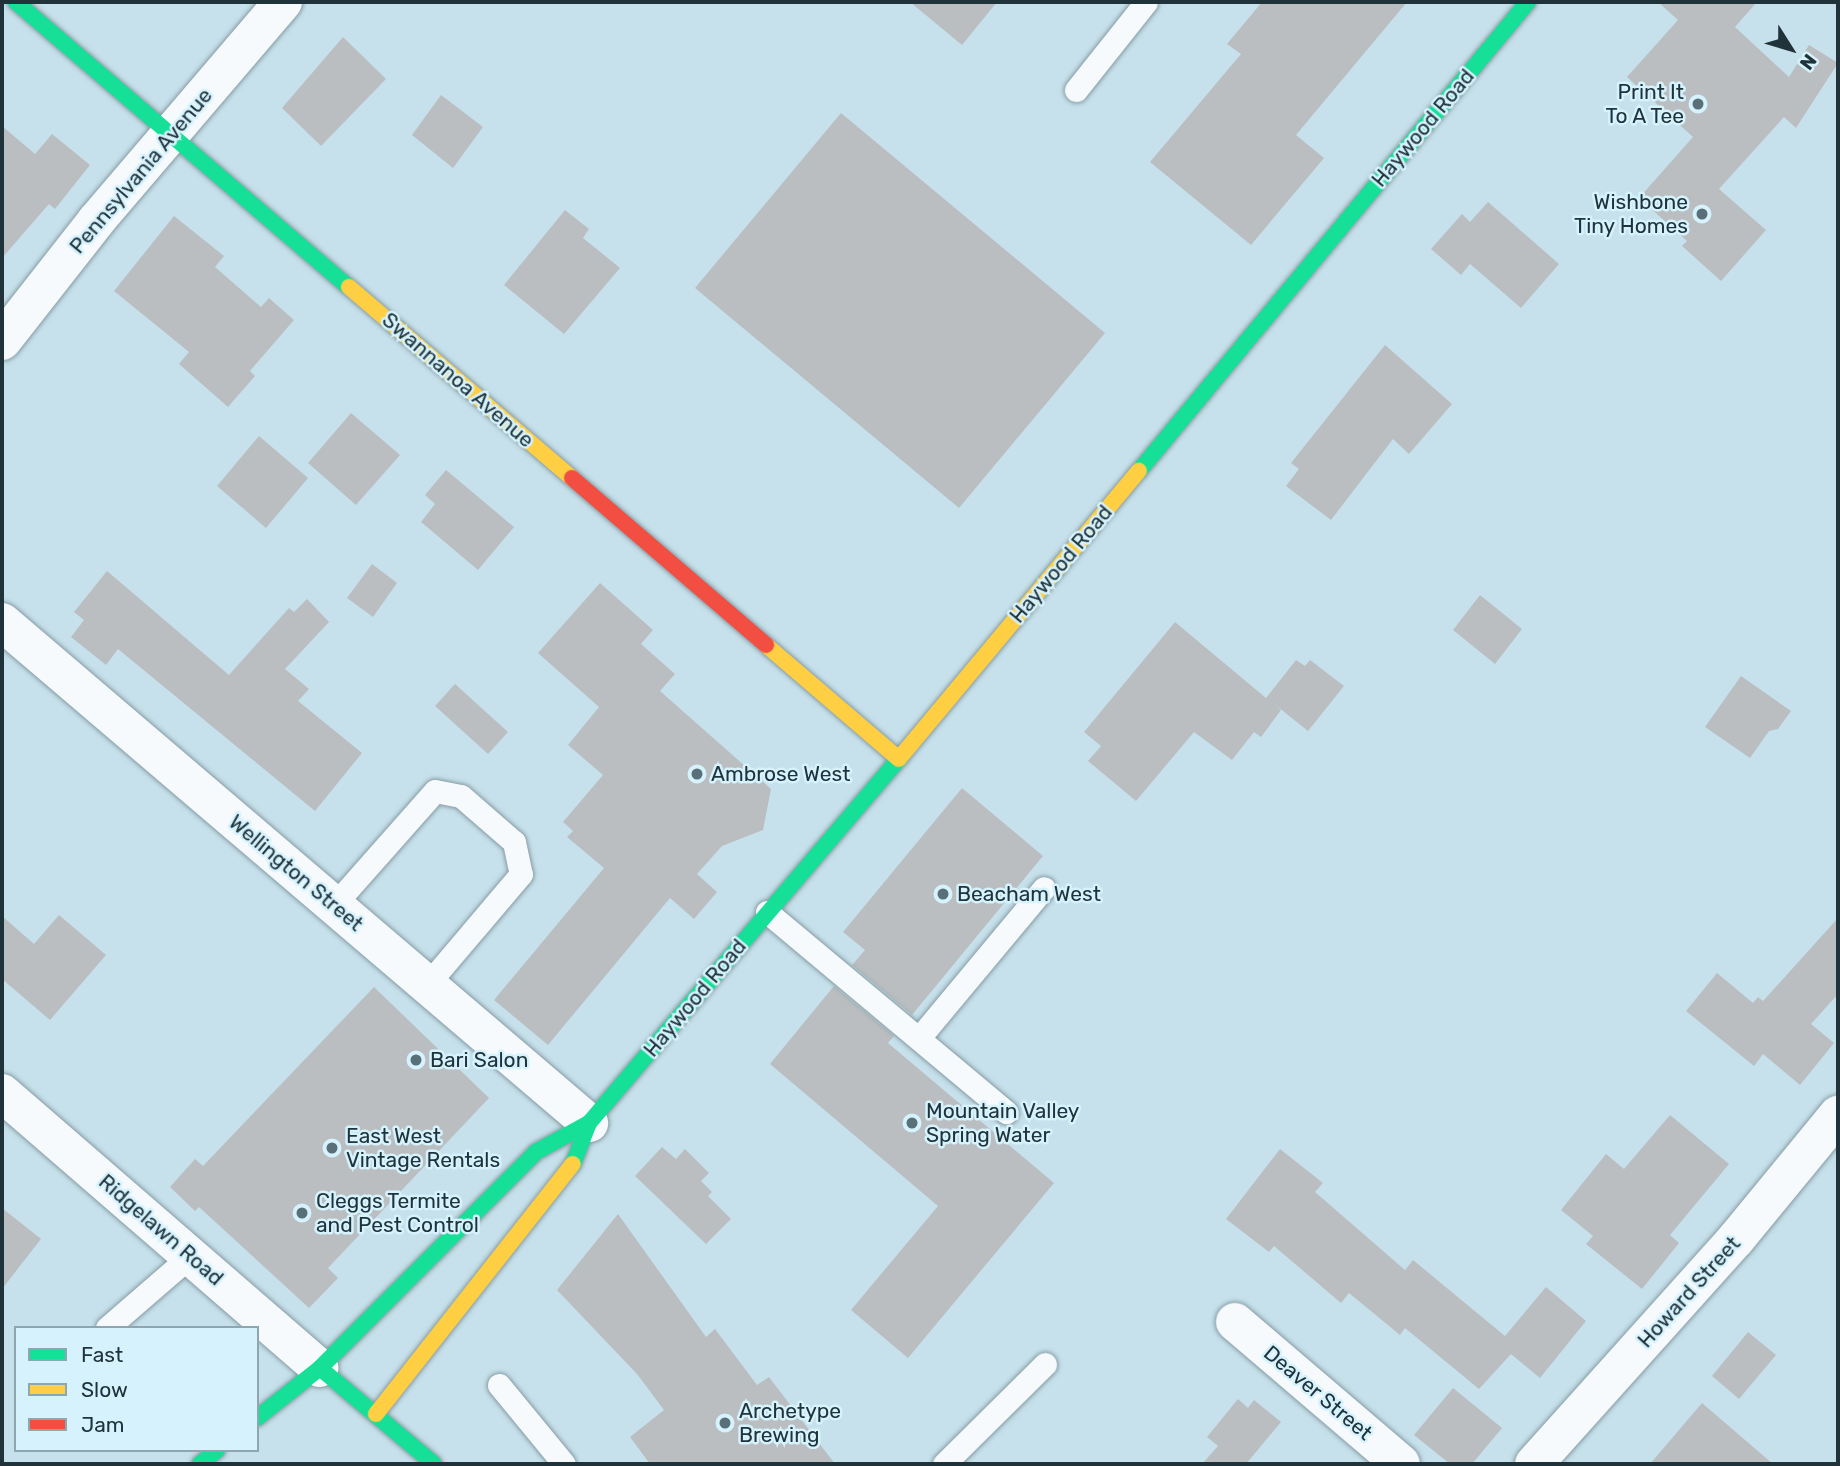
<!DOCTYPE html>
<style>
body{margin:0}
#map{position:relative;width:1840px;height:1466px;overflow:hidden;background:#c6e1eb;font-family:Rubik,sans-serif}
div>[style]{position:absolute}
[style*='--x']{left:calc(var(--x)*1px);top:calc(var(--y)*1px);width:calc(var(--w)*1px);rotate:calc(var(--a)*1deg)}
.building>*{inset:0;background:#babec0}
.roads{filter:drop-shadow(0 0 2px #879ca4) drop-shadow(0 0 2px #879ca4)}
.lane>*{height:23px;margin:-11.5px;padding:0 11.5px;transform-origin:11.5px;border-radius:11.5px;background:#f6fafc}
.street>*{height:38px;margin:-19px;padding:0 19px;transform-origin:19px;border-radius:19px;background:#f6fafc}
.fast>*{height:16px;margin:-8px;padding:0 8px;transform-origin:8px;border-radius:8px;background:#16e098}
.slow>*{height:16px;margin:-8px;padding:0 8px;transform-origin:8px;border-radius:8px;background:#ffcf43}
.jam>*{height:16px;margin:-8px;padding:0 8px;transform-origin:8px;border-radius:8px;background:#f24e42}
.dots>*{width:19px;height:19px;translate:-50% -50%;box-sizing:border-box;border:4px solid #d5f2fd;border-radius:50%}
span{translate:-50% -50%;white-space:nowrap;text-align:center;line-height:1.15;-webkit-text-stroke:5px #d5f2fd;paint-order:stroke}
.poi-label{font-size:21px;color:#20333a}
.right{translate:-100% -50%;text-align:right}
.left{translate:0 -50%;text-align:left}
.street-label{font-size:21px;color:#20333a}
.frame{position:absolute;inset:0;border:4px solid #20333a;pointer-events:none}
.legend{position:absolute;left:14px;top:1326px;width:245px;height:126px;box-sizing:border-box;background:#d5f2fd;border:2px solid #8da6af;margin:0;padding:9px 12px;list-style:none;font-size:21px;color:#20333a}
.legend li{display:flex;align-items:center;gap:14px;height:35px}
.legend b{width:35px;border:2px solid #8da6af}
.north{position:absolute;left:1756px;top:14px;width:70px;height:70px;-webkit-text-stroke:5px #d5f2fd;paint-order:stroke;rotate:127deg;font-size:19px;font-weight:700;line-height:28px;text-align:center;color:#20333a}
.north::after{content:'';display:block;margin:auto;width:24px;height:32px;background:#20333a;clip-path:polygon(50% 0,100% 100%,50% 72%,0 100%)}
</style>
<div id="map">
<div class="building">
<div style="clip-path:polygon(910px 2px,997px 2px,962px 45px)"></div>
<div style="clip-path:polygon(1262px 2px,1407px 2px,1296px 135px,1324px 158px,1251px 245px,1150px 162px,1241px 54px,1227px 44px)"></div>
<div style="clip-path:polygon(1658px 2px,1757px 2px,1735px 27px,1789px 77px,1809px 45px,1838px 63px,1796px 128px,1784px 117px,1719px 189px,1766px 230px,1721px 281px,1682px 246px,1687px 241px,1639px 198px,1693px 137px,1627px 77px,1678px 20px)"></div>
<div style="clip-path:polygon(343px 37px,386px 79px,321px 146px,282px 108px)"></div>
<div style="clip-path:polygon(441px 95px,483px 127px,453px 168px,412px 135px)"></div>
<div style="clip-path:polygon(841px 113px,1105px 333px,959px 508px,695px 288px)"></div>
<div style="clip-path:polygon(2px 126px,35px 154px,52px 134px,90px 165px,55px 209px,49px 204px,2px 258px)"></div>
<div style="clip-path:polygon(1488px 202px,1559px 264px,1521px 308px,1470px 264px,1461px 275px,1431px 249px,1462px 214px,1470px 222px)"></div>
<div style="clip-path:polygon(565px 210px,589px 229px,583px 238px,620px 268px,564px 334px,504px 285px)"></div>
<div style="clip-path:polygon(174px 216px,224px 256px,215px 267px,261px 307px,269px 298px,294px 320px,250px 371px,255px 376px,228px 407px,179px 364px,189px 352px,114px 291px)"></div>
<div style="clip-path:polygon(1385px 345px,1452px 404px,1409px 454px,1393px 439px,1331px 520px,1286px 486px,1299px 469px,1291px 463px)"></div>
<div style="clip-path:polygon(351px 413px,400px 455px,356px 505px,308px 463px)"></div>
<div style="clip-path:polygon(259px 436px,308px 478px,266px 528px,217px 486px)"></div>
<div style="clip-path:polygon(446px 470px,514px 527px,478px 570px,421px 522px,435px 504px,425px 495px)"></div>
<div style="clip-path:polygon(372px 564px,397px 583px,373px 617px,347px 598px)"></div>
<div style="clip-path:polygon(107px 571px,229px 675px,289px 608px,294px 612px,307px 599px,329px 622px,285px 669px,309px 689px,298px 701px,362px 753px,315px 811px,118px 649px,106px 665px,71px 637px,84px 620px,74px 612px)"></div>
<div style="clip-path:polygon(600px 583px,653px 630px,641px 644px,675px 674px,660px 691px,771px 789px,763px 830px,722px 846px,697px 874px,717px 892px,694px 919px,670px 898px,548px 1045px,494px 1000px,604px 868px,567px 837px,573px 831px,563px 822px,603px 775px,568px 745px,599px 707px,538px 653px)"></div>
<div style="clip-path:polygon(1480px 595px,1522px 629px,1495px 664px,1453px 630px)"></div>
<div style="clip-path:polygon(1175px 622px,1266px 698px,1296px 660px,1305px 666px,1310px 660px,1344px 686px,1308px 731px,1273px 703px,1281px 710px,1261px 737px,1254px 732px,1232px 760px,1194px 732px,1136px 801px,1088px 761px,1101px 746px,1084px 732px)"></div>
<div style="clip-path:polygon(1741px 676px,1791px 711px,1778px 729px,1769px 731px,1750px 758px,1705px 727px)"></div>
<div style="clip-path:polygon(455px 684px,508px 732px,488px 754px,435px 706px)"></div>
<div style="clip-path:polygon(962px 788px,1043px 856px,912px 1015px,852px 965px,865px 950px,843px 932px)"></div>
<div style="clip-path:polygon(59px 915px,106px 955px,50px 1020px,2px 979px,2px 916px,34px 944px)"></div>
<div style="clip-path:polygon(1838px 918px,1838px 994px,1811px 1024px,1834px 1043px,1800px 1085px,1763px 1054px,1754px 1066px,1686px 1011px,1717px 973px,1753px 1003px,1758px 997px,1763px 1001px)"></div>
<div style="clip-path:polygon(834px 986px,894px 1036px,888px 1043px,1054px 1183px,908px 1358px,851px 1310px,938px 1206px,770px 1064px)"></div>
<div style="clip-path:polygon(374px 987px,489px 1098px,328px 1268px,338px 1278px,309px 1308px,199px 1207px,195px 1211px,170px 1187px,195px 1159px,203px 1166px)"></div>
<div style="clip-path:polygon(1670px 1115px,1729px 1164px,1670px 1235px,1679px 1243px,1642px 1289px,1586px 1244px,1593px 1236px,1561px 1210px,1606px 1154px,1624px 1169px)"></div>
<div style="clip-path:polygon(662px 1147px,676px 1159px,685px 1149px,709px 1173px,701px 1181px,712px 1192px,708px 1196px,731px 1219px,706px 1244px,635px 1176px)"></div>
<div style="clip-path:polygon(1280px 1149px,1323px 1183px,1315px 1192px,1405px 1270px,1413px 1260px,1505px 1336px,1546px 1287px,1586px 1321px,1540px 1378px,1511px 1354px,1479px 1389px,1405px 1328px,1400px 1335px,1349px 1293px,1341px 1303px,1274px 1246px,1269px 1252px,1226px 1219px)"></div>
<div style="clip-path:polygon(2px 1208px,41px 1239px,2px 1289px)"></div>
<div style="clip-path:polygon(618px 1214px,706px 1337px,715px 1329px,757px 1385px,769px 1377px,835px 1464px,650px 1464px,630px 1437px,664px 1410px,637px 1374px,557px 1290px)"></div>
<div style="clip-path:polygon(1748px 1332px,1776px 1355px,1739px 1399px,1712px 1376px)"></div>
<div style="clip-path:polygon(1453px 1388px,1502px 1428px,1472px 1464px,1450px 1464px,1414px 1435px)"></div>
<div style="clip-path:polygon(1238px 1399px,1248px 1408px,1254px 1400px,1281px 1422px,1246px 1464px,1202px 1464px,1218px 1446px,1207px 1437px)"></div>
<div style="clip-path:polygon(1702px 1403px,1773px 1464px,1650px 1464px)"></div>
</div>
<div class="roads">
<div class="lane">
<div style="--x:1076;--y:90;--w:112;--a:-51.5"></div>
<div style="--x:334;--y:905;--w:152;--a:-48.5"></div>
<div style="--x:435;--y:791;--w:26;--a:11"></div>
<div style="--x:461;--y:796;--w:70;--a:41"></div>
<div style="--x:514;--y:842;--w:33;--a:78"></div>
<div style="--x:521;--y:874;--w:145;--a:130.3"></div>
<div style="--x:767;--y:912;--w:312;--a:39.9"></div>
<div style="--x:919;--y:1038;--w:195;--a:-50.2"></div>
<div style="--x:107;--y:1328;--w:110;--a:-40.9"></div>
<div style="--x:499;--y:1385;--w:102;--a:50.6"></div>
<div style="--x:944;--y:1464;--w:142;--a:-44.7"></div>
</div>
<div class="street">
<div style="--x:2;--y:341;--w:152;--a:-51.9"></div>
<div style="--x:96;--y:221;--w:288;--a:-49.5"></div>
<div style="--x:2;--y:622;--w:772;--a:40.48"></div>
<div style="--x:2;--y:1093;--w:420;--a:40.9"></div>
<div style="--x:1235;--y:1322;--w:218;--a:40.5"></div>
<div style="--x:1534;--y:1464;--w:302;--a:-48.1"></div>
<div style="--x:1736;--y:1239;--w:161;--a:-50.6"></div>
</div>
<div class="fast">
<div style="--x:16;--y:2;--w:438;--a:40.6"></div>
<div style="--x:1139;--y:471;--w:609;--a:-50.33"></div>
<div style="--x:573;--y:1164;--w:44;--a:-68.7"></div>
<div style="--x:589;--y:1123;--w:483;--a:-49.6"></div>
<div style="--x:257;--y:1418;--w:80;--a:-38.4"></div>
<div style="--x:200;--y:1464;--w:22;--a:-39"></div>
<div style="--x:434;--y:1464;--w:149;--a:-139.9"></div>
<div style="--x:320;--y:1368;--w:305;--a:-45"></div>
<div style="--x:536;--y:1152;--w:60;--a:-28.7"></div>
</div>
<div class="slow">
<div style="--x:349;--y:287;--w:294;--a:40.6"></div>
<div style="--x:766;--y:645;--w:175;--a:40.6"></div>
<div style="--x:902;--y:755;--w:370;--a:-50.2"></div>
<div style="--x:376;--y:1414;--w:318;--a:-51.8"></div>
</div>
<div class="jam">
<div style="--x:572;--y:478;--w:256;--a:40.7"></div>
</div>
</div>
<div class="dots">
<div style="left:1698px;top:104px;background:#5a7078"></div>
<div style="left:1702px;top:214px;background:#5a7078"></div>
<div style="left:697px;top:774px;background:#5a7078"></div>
<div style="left:943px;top:894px;background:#5a7078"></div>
<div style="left:416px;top:1060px;background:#5a7078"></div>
<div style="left:912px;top:1123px;background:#5a7078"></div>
<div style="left:332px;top:1148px;background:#5a7078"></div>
<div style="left:302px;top:1213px;background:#5a7078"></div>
<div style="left:725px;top:1423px;background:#5a7078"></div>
</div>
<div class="poi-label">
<span class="right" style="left:1684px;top:104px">Print It<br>To A Tee</span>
<span class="right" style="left:1688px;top:214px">Wishbone<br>Tiny Homes</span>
<span class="left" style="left:711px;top:774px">Ambrose West</span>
<span class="left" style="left:957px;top:894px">Beacham West</span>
<span class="left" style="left:430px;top:1060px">Bari Salon</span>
<span class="left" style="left:926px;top:1123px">Mountain Valley<br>Spring Water</span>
<span class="left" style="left:346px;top:1148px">East West<br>Vintage Rentals</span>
<span class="left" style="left:316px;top:1213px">Cleggs Termite<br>and Pest Control</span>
<span class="left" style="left:739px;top:1423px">Archetype<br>Brewing</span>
</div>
<div class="street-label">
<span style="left:1423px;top:128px;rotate:-50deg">Haywood Road</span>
<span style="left:141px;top:171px;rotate:-50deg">Pennsylvania Avenue</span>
<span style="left:458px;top:380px;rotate:41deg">Swannanoa Avenue</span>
<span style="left:1061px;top:564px;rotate:-50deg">Haywood Road</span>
<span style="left:296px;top:873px;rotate:40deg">Wellington Street</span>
<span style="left:695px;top:998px;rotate:-50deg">Haywood Road</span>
<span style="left:161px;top:1230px;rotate:41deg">Ridgelawn Road</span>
<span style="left:1689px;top:1292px;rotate:-48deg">Howard Street</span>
<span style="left:1318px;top:1393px;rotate:40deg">Deaver Street</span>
</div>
<div class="frame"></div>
<ul class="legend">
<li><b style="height:9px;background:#16e098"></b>Fast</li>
<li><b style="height:9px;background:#ffcf43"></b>Slow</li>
<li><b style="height:9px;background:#f24e42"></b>Jam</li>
</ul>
<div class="north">N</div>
</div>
